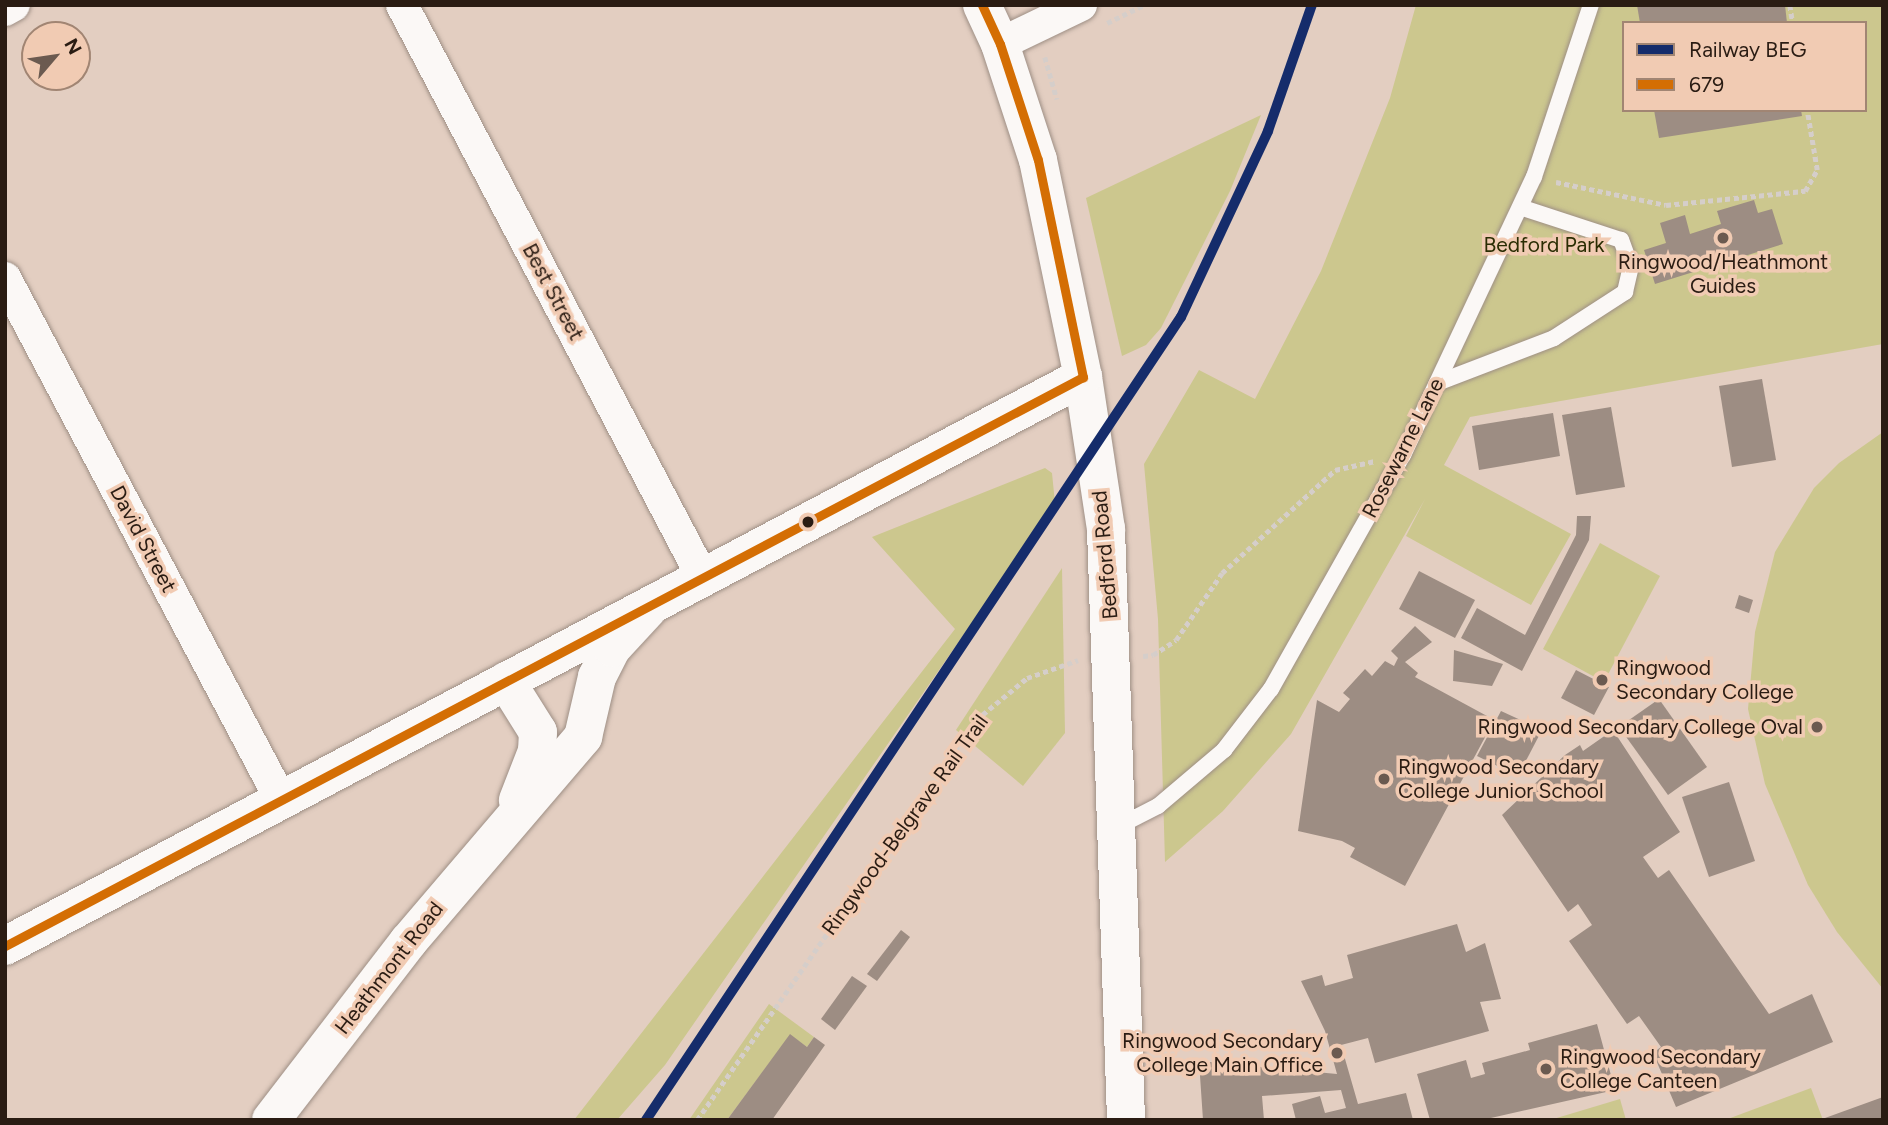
<!DOCTYPE html>
<style>
body{margin:0}
#map{position:relative;width:1888px;height:1125px;overflow:hidden;background:#e3cec1;font-family:Figtree,sans-serif}
div>[style]{position:absolute}
[style*='--x']{left:calc(var(--x)*1px);top:calc(var(--y)*1px);width:calc(var(--w)*1px);rotate:calc(var(--a)*1deg)}
.green>*{inset:0;background:#ccc78e}
.building>*{inset:0;background:#9d8d83}
.path>*{height:4.5px;margin-top:-2.25px;transform-origin:0;background:repeating-linear-gradient(90deg,#d5ceca 0 5px,transparent 0 8.5px)}
.roads{filter:drop-shadow(0 0 2px #9e8f85) drop-shadow(0 0 2px #9e8f85)}
.service>*{height:16px;margin:-8px;padding:0 8px;transform-origin:8px;border-radius:8px;background:#fbf8f6}
.minor>*{height:32px;margin:-16px;padding:0 16px;transform-origin:16px;border-radius:16px;background:#fbf8f6}
.tertiary>*{height:38px;margin:-19px;padding:0 19px;transform-origin:19px;border-radius:19px;background:#fbf8f6}
.secondary>*{height:38px;margin:-19px;padding:0 19px;transform-origin:19px;border-radius:19px;background:#fbf8f6}
.bus-1>*{height:9px;margin:-4.5px;padding:0 4.5px;transform-origin:4.5px;border-radius:4.5px;background:#d46e04}
.rail-1>*{height:10px;margin:-5px;padding:0 5px;transform-origin:5px;border-radius:5px;background:#152c6b}
.dots>*{width:19px;height:19px;translate:-50% -50%;box-sizing:border-box;border:4px solid #f1cbb3;border-radius:50%}
span{translate:-50% -50%;white-space:nowrap;text-align:center;line-height:1.15;-webkit-text-stroke:7px #f1cbb3;paint-order:stroke}
.park-label{font-size:21px;color:#2a2d03}
.poi-label{font-size:21px;color:#2a1c13}
.left{translate:0 -50%;text-align:left}
.right{translate:-100% -50%;text-align:right}
.street-label{font-size:21px;color:#2a1c13}
.frame{position:absolute;inset:0;border:7px solid #2a1c13;pointer-events:none}
.legend{position:absolute;left:1622px;top:21px;width:245px;height:91px;box-sizing:border-box;background:#f1cbb3;border:2px solid #a18573;margin:0;padding:9px 12px;list-style:none;font-size:21px;color:#2a1c13}
.legend li{display:flex;align-items:center;gap:14px;height:35px}
.legend b{width:35px;border:2px solid #a18573}
.north{position:absolute;left:21px;top:21px;width:70px;height:70px;box-sizing:border-box;background:#f1cbb3;border:2px solid #a18573;border-radius:50%;rotate:61deg;font-size:19px;font-weight:700;line-height:28px;text-align:center;color:#2a1c13}
.north::after{content:'';display:block;margin:auto;width:24px;height:32px;background:#6b5a50;clip-path:polygon(50% 0,100% 100%,50% 72%,0 100%)}
</style>
<div id="map">
<div class="green">
<div style="clip-path:polygon(evenodd,1416px 5px,1883px 5px,1883px 344px,1470px 417px,1444px 465px,1571px 534px,1531px 605px,1406px 536px,1425px 499px,1291px 734px,1223px 811px,1165px 862px,1158px 619px,1144px 464px,1199px 370px,1255px 399px,1321px 271px,1390px 98px,1416px 5px,1624px 23px,1865px 23px,1865px 110px,1624px 110px,1624px 23px)"></div>
<div style="clip-path:polygon(1261px 115px,1230px 191px,1161px 328px,1146px 345px,1122px 356px,1086px 198px)"></div>
<div style="clip-path:polygon(1883px 432px,1883px 989px,1837px 932px,1808px 885px,1765px 784px,1748px 709px,1755px 632px,1775px 552px,1814px 488px,1839px 463px)"></div>
<div style="clip-path:polygon(1045px 468px,1052px 473px,1055px 503px,665px 1065px,617px 1120px,574px 1120px,955px 629px,872px 537px)"></div>
<div style="clip-path:polygon(1600px 543px,1660px 576px,1604px 682px,1543px 649px)"></div>
<div style="clip-path:polygon(1062px 568px,1065px 733px,1023px 786px,956px 730px)"></div>
<div style="clip-path:polygon(769px 1004px,814px 1037px,807px 1047px,790px 1035px,727px 1120px,689px 1120px)"></div>
<div style="clip-path:polygon(1811px 1088px,1823px 1120px,1725px 1120px)"></div>
<div style="clip-path:polygon(1620px 1099px,1626px 1120px,1550px 1120px)"></div>
</div>
<div class="building">
<div style="clip-path:polygon(1637px 5px,1785px 5px,1787px 23px,1640px 23px)"></div>
<div style="clip-path:polygon(1654px 110px,1801px 110px,1802px 116px,1659px 138px)"></div>
<div style="clip-path:polygon(1754px 200px,1758px 213px,1772px 209px,1783px 244px,1655px 284px,1644px 250px,1666px 243px,1660px 223px,1685px 215px,1690px 234px,1721px 224px,1717px 211px)"></div>
<div style="clip-path:polygon(1762px 379px,1776px 460px,1732px 467px,1719px 386px)"></div>
<div style="clip-path:polygon(1611px 407px,1625px 487px,1576px 495px,1562px 415px)"></div>
<div style="clip-path:polygon(1553px 413px,1560px 456px,1479px 470px,1472px 426px)"></div>
<div style="clip-path:polygon(1577px 516px,1591px 516px,1589px 540px,1522px 671px,1461px 638px,1477px 608px,1525px 635px,1576px 535px)"></div>
<div style="clip-path:polygon(1419px 571px,1475px 600px,1455px 638px,1399px 609px)"></div>
<div style="clip-path:polygon(1739px 595px,1753px 600px,1749px 613px,1735px 608px)"></div>
<div style="clip-path:polygon(1415px 626px,1432px 642px,1405px 662px,1418px 673px,1415px 677px,1487px 716px,1483px 724px,1490px 728px,1405px 886px,1350px 857px,1355px 848px,1342px 841px,1298px 831px,1317px 700px,1339px 712px,1350px 699px,1343px 693px,1365px 669px,1372px 676px,1385px 661px,1394px 666px,1398px 658px,1391px 651px)"></div>
<div style="clip-path:polygon(1454px 650px,1503px 664px,1492px 686px,1453px 681px)"></div>
<div style="clip-path:polygon(1576px 670px,1609px 687px,1594px 715px,1561px 698px)"></div>
<div style="clip-path:polygon(1659px 699px,1707px 767px,1668px 795px,1619px 727px)"></div>
<div style="clip-path:polygon(1501px 711px,1542px 730px,1518px 776px,1477px 756px)"></div>
<div style="clip-path:polygon(1613px 730px,1680px 832px,1643px 857px,1658px 878px,1669px 870px,1769px 1014px,1812px 994px,1833px 1042px,1676px 1107px,1653px 1053px,1661px 1047px,1639px 1016px,1627px 1024px,1569px 941px,1592px 925px,1578px 904px,1568px 912px,1502px 815px,1565px 755px,1580px 745px,1583px 751px)"></div>
<div style="clip-path:polygon(1729px 782px,1755px 861px,1709px 877px,1682px 797px)"></div>
<div style="clip-path:polygon(1457px 924px,1466px 952px,1485px 943px,1501px 999px,1480px 1002px,1489px 1031px,1375px 1063px,1368px 1038px,1341px 1045px,1358px 1104px,1406px 1093px,1413px 1120px,1296px 1120px,1292px 1104px,1320px 1096px,1325px 1113px,1346px 1108px,1341px 1090px,1262px 1096px,1264px 1120px,1203px 1120px,1199px 1061px,1337px 1074px,1325px 1031px,1301px 981px,1322px 975px,1325px 986px,1353px 978px,1347px 955px)"></div>
<div style="clip-path:polygon(901px 930px,910px 937px,877px 981px,867px 974px)"></div>
<div style="clip-path:polygon(852px 976px,867px 986px,835px 1030px,821px 1019px)"></div>
<div style="clip-path:polygon(1597px 1024px,1615px 1090px,1482px 1120px,1430px 1120px,1417px 1074px,1466px 1060px,1471px 1078px,1485px 1074px,1482px 1063px,1530px 1050px,1528px 1043px)"></div>
<div style="clip-path:polygon(790px 1034px,807px 1047px,814px 1037px,825px 1045px,772px 1120px,727px 1120px)"></div>
<div style="clip-path:polygon(1883px 1097px,1883px 1120px,1826px 1120px,1825px 1118px)"></div>
</div>
<div class="path">
<div style="--x:1790;--y:5;--w:18;--a:81"></div>
<div style="--x:1107;--y:23;--w:41;--a:-25.9"></div>
<div style="--x:1045;--y:57;--w:44;--a:74.1"></div>
<div style="--x:1556;--y:182;--w:112;--a:11.8"></div>
<div style="--x:1666;--y:205;--w:140;--a:-5.8"></div>
<div style="--x:1805;--y:191;--w:24;--a:-60"></div>
<div style="--x:1817;--y:170;--w:61;--a:-99.5"></div>
<div style="--x:1143;--y:656;--w:10;--a:-6"></div>
<div style="--x:1153;--y:655;--w:27;--a:-33"></div>
<div style="--x:1176;--y:640;--w:81;--a:-55.5"></div>
<div style="--x:1222;--y:573;--w:153;--a:-42.3"></div>
<div style="--x:1335;--y:470;--w:41;--a:-12.7"></div>
<div style="--x:697;--y:1120;--w:488;--a:-55.1"></div>
<div style="--x:976;--y:720;--w:66;--a:-39.5"></div>
<div style="--x:1027;--y:678;--w:54;--a:-19.4"></div>
</div>
<div class="roads">
<div class="service">
<div style="--x:1437;--y:383;--w:125;--a:-21"></div>
<div style="--x:1554;--y:338;--w:85;--a:-32.9"></div>
<div style="--x:1625;--y:292;--w:26;--a:-77"></div>
<div style="--x:1631;--y:267;--w:29;--a:-110"></div>
<div style="--x:1621;--y:240;--w:106;--a:-161.9"></div>
<div style="--x:1119;--y:826;--w:44;--a:-27.1"></div>
<div style="--x:1158;--y:806;--w:87;--a:-40.3"></div>
<div style="--x:1224;--y:750;--w:77;--a:-52.4"></div>
<div style="--x:1271;--y:689;--w:269;--a:-60.6"></div>
<div style="--x:1403;--y:455;--w:307;--a:-64.8"></div>
<div style="--x:1534;--y:177;--w:181;--a:-71.7"></div>
</div>
<div class="minor">
<div style="--x:402;--y:5;--w:647;--a:62.29"></div>
<div style="--x:5;--y:10;--w:10;--a:-29"></div>
<div style="--x:1000;--y:44;--w:90;--a:-25.7"></div>
<div style="--x:5;--y:278;--w:590;--a:62.13"></div>
</div>
<div class="tertiary">
<div style="--x:506;--y:681;--w:60;--a:57.9"></div>
<div style="--x:538;--y:732;--w:19;--a:93"></div>
<div style="--x:537;--y:751;--w:53;--a:111.2"></div>
<div style="--x:271;--y:1120;--w:225;--a:-52.4"></div>
<div style="--x:408;--y:942;--w:270;--a:-49.5"></div>
<div style="--x:583;--y:737;--w:62;--a:-76.9"></div>
<div style="--x:597;--y:677;--w:33;--a:-63"></div>
<div style="--x:612;--y:648;--w:53;--a:-47.3"></div>
</div>
<div class="secondary">
<div style="--x:982;--y:5;--w:43;--a:65.2"></div>
<div style="--x:1000;--y:44;--w:122;--a:71.9"></div>
<div style="--x:1038;--y:160;--w:222;--a:78.3"></div>
<div style="--x:1083;--y:377;--w:154;--a:81.4"></div>
<div style="--x:1106;--y:529;--w:591;--a:88.06"></div>
<div style="--x:5;--y:946;--w:1219;--a:-27.83"></div>
</div>
</div>
<div class="bus-1">
<div style="--x:982;--y:5;--w:43;--a:65.2"></div>
<div style="--x:1000;--y:44;--w:122;--a:71.9"></div>
<div style="--x:1038;--y:160;--w:222;--a:78.3"></div>
<div style="--x:5;--y:946;--w:1219;--a:-27.83"></div>
</div>
<div class="rail-1">
<div style="--x:646;--y:1120;--w:965;--a:-56.33"></div>
<div style="--x:1181;--y:317;--w:205;--a:-64.9"></div>
<div style="--x:1268;--y:131;--w:133;--a:-70.8"></div>
</div>
<div class="dots">
<div style="left:1723px;top:238px;background:#6b5a50"></div>
<div style="left:808px;top:522px;background:#2a1c13"></div>
<div style="left:1602px;top:680px;background:#6b5a50"></div>
<div style="left:1817px;top:727px;background:#6b5a50"></div>
<div style="left:1384px;top:779px;background:#6b5a50"></div>
<div style="left:1337px;top:1053px;background:#6b5a50"></div>
<div style="left:1546px;top:1069px;background:#6b5a50"></div>
</div>
<div class="park-label">
<span style="left:1544px;top:245px">Bedford Park</span>
</div>
<div class="poi-label">
<span style="left:1723px;top:274px">Ringwood/Heathmont<br>Guides</span>
<span class="left" style="left:1616px;top:680px">Ringwood<br>Secondary College</span>
<span class="right" style="left:1803px;top:727px">Ringwood Secondary College Oval</span>
<span class="left" style="left:1398px;top:779px">Ringwood Secondary<br>College Junior School</span>
<span class="right" style="left:1323px;top:1053px">Ringwood Secondary<br>College Main Office</span>
<span class="left" style="left:1560px;top:1069px">Ringwood Secondary<br>College Canteen</span>
</div>
<div class="street-label">
<span style="left:553px;top:292px;rotate:62deg">Best Street</span>
<span style="left:1403px;top:448px;rotate:-63deg">Rosewarne Lane</span>
<span style="left:143px;top:539px;rotate:62deg">David Street</span>
<span style="left:1105px;top:555px;rotate:-95deg">Bedford Road</span>
<span style="left:905px;top:825px;rotate:-54deg">Ringwood-Belgrave Rail Trail</span>
<span style="left:389px;top:968px;rotate:-52deg">Heathmont Road</span>
</div>
<div class="frame"></div>
<ul class="legend">
<li><b style="height:9px;background:#152c6b"></b>Railway BEG</li>
<li><b style="height:9px;background:#d46e04"></b>679</li>
</ul>
<div class="north">N</div>
</div>
